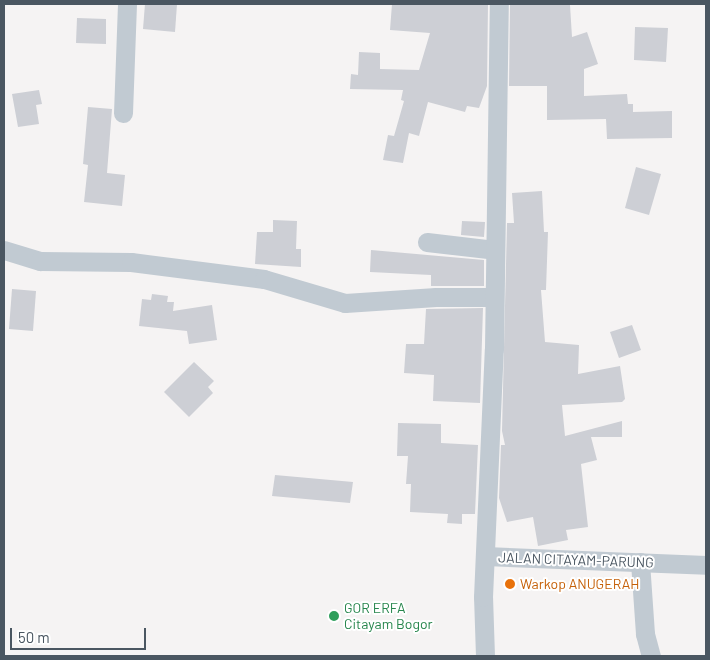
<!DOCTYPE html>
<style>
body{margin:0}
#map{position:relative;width:710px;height:660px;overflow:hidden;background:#f5f3f3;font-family:Barlow,sans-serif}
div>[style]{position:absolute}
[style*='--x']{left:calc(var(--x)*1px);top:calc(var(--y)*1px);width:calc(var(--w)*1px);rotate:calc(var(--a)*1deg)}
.building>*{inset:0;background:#cdcfd5}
.minor>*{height:19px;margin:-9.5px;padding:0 9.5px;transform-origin:9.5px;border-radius:9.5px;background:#c1cad2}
.dots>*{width:14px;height:14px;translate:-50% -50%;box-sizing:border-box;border:2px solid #fff;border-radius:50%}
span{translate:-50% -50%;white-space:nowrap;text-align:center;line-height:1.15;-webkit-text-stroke:4px #fff;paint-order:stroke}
.street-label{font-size:14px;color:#4a5661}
.food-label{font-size:14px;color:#c56008}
.left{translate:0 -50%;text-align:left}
.leisure-label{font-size:14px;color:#27864d}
.frame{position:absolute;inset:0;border:5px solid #4a5661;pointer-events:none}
.scale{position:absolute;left:10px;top:628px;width:136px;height:22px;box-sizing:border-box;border:2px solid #4a5661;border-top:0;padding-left:6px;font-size:15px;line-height:18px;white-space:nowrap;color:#4a5661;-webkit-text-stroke:4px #fff;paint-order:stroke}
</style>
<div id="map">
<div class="building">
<div style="clip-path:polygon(145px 4px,177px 4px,175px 32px,143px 29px)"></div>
<div style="clip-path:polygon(392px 4px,488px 4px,487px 86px,479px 108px,467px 106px,465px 112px,428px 102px,419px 136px,409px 133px,403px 163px,383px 160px,388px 135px,394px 136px,404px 101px,401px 100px,403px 90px,350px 89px,351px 74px,358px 75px,359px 52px,380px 53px,380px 69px,419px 70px,430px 33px,390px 30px)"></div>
<div style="clip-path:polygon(510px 4px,570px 5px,572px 37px,587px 32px,598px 64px,584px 69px,584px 96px,627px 94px,628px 104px,633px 104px,633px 112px,672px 111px,672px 138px,607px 139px,606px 119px,547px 120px,547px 86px,509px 86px)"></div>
<div style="clip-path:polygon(77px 18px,106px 19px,106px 44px,76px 43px)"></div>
<div style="clip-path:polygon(635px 27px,668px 28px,666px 62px,634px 60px)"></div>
<div style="clip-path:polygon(39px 90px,42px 104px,36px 105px,39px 124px,18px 127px,12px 94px)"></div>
<div style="clip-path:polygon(88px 107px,112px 109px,107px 173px,125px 175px,122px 206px,84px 202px,88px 165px,83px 164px)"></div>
<div style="clip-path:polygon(636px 167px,661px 174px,649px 215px,625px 208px)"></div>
<div style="clip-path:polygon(542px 191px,544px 232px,548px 232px,546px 290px,541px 290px,545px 342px,579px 345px,578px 374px,620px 366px,625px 399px,622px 402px,562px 405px,565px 436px,622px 421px,622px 437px,591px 437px,597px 460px,581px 464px,588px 527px,566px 530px,568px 540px,538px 546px,533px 517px,507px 522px,499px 498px,501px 445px,505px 445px,502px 431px,507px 223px,514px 223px,512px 193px)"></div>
<div style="clip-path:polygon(273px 220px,297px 221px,296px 249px,301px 249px,301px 267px,255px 264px,257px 232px,273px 232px)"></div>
<div style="clip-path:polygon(462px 221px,485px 222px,484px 237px,461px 235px)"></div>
<div style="clip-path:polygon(371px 250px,484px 260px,484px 286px,431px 286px,431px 275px,370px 272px)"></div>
<div style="clip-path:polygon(12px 289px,36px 291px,33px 331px,9px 329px)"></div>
<div style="clip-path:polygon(152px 294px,168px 296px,167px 302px,174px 302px,173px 311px,212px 305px,217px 340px,189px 344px,187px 331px,139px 326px,142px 299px,151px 300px)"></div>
<div style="clip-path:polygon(483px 308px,480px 403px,433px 401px,434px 375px,404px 373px,406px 344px,424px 344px,426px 309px)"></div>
<div style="clip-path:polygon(632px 325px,641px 350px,619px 358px,610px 332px)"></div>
<div style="clip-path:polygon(194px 362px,214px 381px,208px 387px,213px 393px,189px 417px,164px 392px)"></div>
<div style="clip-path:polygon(398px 423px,441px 424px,441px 443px,478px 445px,475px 514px,462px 514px,462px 524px,447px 523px,448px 514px,410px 512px,411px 484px,406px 484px,408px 456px,397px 456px)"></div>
<div style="clip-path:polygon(275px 475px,353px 482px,350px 503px,272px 496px)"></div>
</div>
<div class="minor">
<div style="--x:123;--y:113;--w:109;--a:-87.9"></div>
<div style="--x:427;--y:242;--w:68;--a:6.7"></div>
<div style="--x:4;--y:250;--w:38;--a:17"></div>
<div style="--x:40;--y:261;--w:91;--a:0.6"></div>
<div style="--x:131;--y:262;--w:134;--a:7.3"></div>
<div style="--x:264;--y:279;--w:84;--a:16.5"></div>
<div style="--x:345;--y:303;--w:91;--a:-3.8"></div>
<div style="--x:436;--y:297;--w:58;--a:0"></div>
<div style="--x:485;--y:556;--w:221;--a:2.3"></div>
<div style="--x:640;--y:562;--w:72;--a:86"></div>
<div style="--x:645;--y:634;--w:23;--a:75"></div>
<div style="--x:485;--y:656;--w:59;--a:-91.9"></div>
<div style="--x:483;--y:597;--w:248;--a:-87.5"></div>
<div style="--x:494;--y:349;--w:345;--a:-89.2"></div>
</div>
<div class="dots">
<div style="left:510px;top:584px;background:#e8710a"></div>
<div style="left:334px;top:616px;background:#2e9e5b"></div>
</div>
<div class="street-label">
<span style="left:576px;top:560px;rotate:2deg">JALAN CITAYAM-PARUNG</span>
</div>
<div class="food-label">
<span class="left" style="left:520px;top:584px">Warkop ANUGERAH</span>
</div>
<div class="leisure-label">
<span class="left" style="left:344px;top:616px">GOR ERFA<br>Citayam Bogor</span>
</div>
<div class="frame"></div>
<div class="scale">50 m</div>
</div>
